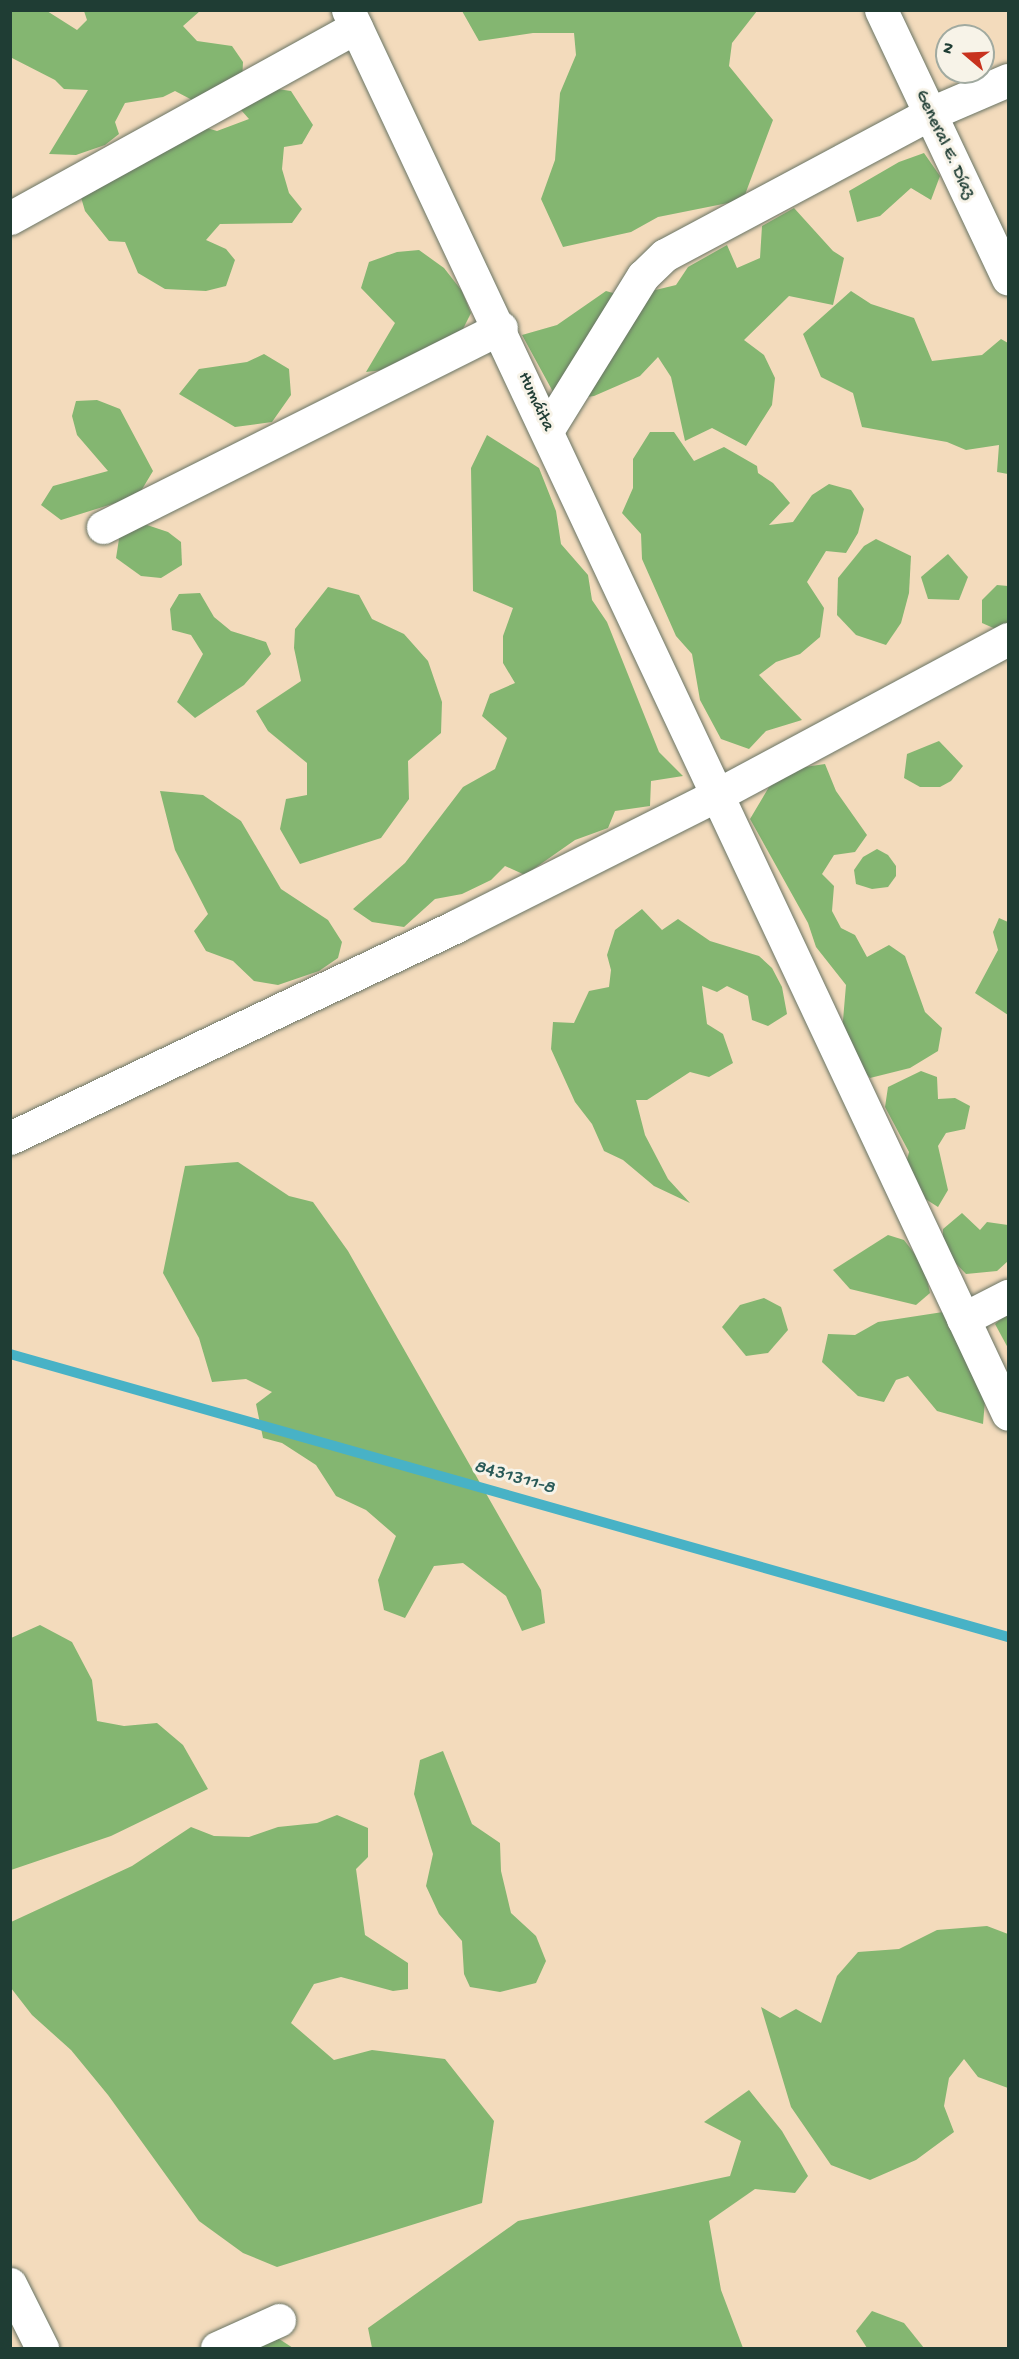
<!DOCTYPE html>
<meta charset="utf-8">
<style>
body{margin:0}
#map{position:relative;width:1019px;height:2359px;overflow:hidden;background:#f3dbbc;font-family:"Gochi Hand",sans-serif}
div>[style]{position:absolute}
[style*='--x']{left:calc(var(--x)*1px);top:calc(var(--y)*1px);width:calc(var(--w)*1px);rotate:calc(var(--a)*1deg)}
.forest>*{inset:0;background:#84b671}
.stream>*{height:10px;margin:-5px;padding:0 5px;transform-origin:5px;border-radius:5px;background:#48b2c6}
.roads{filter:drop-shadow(0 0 2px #697464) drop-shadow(0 0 2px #697464)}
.minor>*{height:33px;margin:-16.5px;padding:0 16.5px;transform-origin:16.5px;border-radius:16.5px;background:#fff}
span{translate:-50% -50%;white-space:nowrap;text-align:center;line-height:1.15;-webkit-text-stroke:6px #f7f3e8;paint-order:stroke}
.street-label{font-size:18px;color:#1f3d34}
.water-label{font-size:20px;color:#295a58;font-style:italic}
.frame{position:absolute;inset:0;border:12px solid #1f3d34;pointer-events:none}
.north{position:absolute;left:935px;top:24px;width:60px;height:60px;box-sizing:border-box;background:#f7f3e8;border:2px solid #a1aaa0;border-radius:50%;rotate:289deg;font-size:16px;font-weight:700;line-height:24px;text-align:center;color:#1f3d34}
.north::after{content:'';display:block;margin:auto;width:21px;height:27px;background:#c8321e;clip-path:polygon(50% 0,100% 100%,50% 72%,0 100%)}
</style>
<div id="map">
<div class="forest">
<div style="clip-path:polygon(10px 11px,47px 11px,77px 30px,87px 20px,84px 11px,200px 11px,183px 26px,197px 41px,232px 46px,243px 62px,242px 83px,196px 102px,175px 91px,163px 97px,125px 103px,115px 122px,119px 134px,105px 145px,76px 155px,49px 154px,88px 90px,64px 89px,55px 80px,12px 58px)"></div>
<div style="clip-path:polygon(462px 11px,757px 11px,732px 43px,729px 66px,773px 120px,743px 200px,658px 217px,631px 232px,563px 247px,541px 199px,555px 160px,560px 93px,576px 55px,574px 33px,533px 33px,479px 41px)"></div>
<div style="clip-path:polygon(251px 85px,291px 91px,313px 125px,302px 144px,284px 147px,282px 169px,289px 193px,302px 209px,292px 223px,220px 224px,206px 240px,226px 249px,235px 260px,226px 286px,206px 291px,165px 289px,138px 273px,125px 242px,109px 241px,85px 211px,78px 187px,200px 126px,217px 131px,249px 119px,234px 102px)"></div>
<div style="clip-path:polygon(924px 153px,940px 176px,931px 200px,911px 188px,880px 216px,857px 222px,849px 191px,899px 162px)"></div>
<div style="clip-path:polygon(794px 208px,833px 251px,844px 258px,833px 305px,789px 296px,744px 340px,764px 355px,775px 378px,772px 405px,746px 446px,712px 428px,685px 441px,671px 377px,658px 357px,640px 376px,594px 396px,558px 401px,522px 335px,557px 325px,606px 291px,627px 297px,676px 285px,688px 267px,727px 245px,737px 268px,760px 258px,762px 226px)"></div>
<div style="clip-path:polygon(419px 250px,444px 268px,462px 291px,471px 313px,461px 333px,400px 368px,366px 372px,395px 323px,361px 288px,369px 262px,397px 252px)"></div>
<div style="clip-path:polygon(851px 291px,871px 304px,914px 318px,932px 361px,982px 355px,1001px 339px,1008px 343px,1008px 474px,997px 472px,999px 445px,966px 450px,947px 442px,862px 427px,853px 393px,821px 377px,803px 334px)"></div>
<div style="clip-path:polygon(264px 354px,289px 369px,291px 395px,272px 422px,235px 427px,179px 394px,199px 369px,247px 362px)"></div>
<div style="clip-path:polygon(97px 400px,120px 409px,153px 471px,138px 496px,61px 520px,41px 505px,53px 486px,108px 471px,77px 435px,72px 416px,76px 401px)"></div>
<div style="clip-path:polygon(650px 432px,674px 432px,694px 461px,724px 447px,757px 466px,758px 473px,773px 483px,790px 503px,769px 525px,793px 522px,812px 495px,829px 484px,851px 490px,864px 509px,858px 533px,846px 553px,826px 551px,807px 582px,824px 608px,820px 637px,800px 654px,776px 662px,759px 675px,802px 720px,766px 731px,749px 749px,721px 739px,700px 700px,692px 654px,676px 636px,642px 559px,641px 534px,622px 513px,633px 488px,633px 459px)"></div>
<div style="clip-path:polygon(487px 435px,539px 468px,556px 511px,561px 544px,588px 575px,592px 600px,607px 622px,659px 752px,683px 776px,651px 781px,650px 806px,615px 811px,608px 828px,575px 840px,525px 875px,505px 866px,491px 880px,462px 894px,435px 899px,404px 927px,372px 922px,353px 909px,405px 863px,463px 787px,495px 769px,507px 738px,482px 716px,490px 694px,515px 683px,503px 663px,503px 636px,513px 608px,473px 591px,471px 468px)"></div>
<div style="clip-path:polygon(147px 525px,168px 532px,181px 542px,182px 565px,161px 578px,141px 576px,116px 558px,121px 526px)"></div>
<div style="clip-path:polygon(876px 539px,911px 556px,909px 593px,901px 623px,886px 645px,856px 635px,837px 615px,838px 578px,864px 546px)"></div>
<div style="clip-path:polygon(948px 554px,968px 577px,959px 600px,928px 599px,921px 577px)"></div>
<div style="clip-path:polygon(997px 585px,1008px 586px,1008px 626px,998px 630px,982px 623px,982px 600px)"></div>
<div style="clip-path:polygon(328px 587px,359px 595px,372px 619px,404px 634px,428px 661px,442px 702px,441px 733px,408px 761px,409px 799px,381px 838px,300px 864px,280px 829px,286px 799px,307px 795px,307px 763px,268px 731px,256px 711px,301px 681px,294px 648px,295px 629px)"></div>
<div style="clip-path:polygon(200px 593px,214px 617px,231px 631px,266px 642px,271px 654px,244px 685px,195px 718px,177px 702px,203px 654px,191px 635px,172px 630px,170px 609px,179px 594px)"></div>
<div style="clip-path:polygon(939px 741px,963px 766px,951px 781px,940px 787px,920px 787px,904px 778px,907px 754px)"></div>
<div style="clip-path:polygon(825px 764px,836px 791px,867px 835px,855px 852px,834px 855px,822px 874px,834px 886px,832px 911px,841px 928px,855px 935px,867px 957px,889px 945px,905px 956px,925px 1012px,942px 1028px,938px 1051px,910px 1068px,870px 1078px,855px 1061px,842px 1032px,846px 985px,816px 947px,808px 923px,750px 819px,769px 787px,798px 768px)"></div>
<div style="clip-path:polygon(160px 791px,203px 795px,241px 821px,281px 889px,328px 920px,342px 942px,338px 958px,319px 971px,278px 985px,254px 981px,233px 961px,206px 951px,194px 931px,208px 914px,175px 850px)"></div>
<div style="clip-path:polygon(877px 849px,888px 855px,896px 866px,896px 876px,888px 887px,872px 889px,856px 884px,854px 870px,863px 857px)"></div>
<div style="clip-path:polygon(642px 909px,662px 930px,678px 919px,710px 941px,759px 956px,772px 968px,782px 987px,787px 1014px,768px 1026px,752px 1020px,748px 996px,727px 986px,717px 992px,702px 986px,707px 1024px,723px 1034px,733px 1063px,709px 1077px,690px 1072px,647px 1100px,636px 1100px,645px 1135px,668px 1179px,690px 1203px,654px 1186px,623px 1160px,604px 1151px,592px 1124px,575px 1102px,551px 1049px,553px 1022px,574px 1023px,589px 991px,609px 987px,611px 970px,607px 955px,615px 930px)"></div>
<div style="clip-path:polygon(999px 918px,1008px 922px,1008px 1015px,975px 993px,998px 950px,993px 932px)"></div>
<div style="clip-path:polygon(921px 1071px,937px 1077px,938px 1099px,955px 1098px,970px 1106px,965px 1129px,946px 1133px,938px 1146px,948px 1190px,938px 1207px,916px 1193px,904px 1172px,909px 1152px,885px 1107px,888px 1087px)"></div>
<div style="clip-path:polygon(238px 1162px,289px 1196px,313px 1202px,348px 1251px,541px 1590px,545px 1623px,522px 1631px,506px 1596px,463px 1563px,434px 1566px,405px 1618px,384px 1610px,378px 1580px,396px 1536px,366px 1510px,336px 1496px,316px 1465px,282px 1443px,263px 1438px,256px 1404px,272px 1392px,246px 1379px,212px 1382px,199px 1338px,163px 1273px,185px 1166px)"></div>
<div style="clip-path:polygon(962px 1213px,980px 1230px,987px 1222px,1008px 1225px,1008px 1261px,997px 1271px,966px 1274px,943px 1250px,943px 1229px)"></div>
<div style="clip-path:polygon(888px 1235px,904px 1240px,924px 1266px,930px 1293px,916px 1305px,850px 1289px,833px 1270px)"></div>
<div style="clip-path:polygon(764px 1298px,781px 1307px,788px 1330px,768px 1353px,746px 1356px,722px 1327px,740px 1305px)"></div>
<div style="clip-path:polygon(943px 1312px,986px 1389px,983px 1424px,937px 1411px,908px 1376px,896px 1380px,884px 1402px,858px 1396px,822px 1362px,828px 1334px,855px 1335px,878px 1322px)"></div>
<div style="clip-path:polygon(1008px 1313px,1008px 1348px,995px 1324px)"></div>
<div style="clip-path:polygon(40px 1625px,72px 1642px,92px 1680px,97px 1721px,124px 1726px,157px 1723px,183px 1745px,208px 1789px,111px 1836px,11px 1870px,11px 1638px)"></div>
<div style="clip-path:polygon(443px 1751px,472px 1824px,500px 1843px,501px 1871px,511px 1913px,536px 1936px,546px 1961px,536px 1983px,500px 1992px,470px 1987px,464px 1974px,462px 1941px,439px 1914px,426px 1886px,433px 1854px,414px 1794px,420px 1760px)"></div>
<div style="clip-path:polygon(337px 1815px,368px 1828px,368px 1857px,356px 1869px,365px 1935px,408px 1963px,408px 1989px,393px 1991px,341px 1977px,314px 1984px,291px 2023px,334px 2060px,372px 2050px,445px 2059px,494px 2121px,482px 2203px,277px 2267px,243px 2253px,199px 2221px,108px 2095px,71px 2050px,32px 2015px,11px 1988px,11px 1922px,132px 1866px,191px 1827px,214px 1836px,249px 1837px,278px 1827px,317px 1823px)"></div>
<div style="clip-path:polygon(987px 1926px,1008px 1934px,1008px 2088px,978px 2077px,964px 2059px,949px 2078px,944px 2106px,954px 2132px,916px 2160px,870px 2180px,831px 2165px,791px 2107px,761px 2007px,780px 2018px,796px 2009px,821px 2023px,837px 1976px,858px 1952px,899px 1949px,937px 1930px)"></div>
<div style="clip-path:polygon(749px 2090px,782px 2131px,808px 2176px,795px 2193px,755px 2189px,709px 2221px,721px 2290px,743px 2348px,372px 2348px,368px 2328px,518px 2221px,730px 2176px,741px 2141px,704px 2122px)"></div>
<div style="clip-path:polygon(872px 2311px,904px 2323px,924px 2348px,867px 2348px,856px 2331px)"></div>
<div style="clip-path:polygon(273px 2335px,293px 2348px,245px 2348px)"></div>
</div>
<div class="stream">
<div style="--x:10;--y:1354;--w:1037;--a:15.83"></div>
</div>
<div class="roads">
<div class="minor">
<div style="--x:348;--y:10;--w:1551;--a:64.82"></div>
<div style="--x:881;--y:10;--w:297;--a:64.7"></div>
<div style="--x:10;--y:218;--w:395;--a:-28.9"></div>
<div style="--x:548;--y:429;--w:180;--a:-58.2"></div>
<div style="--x:643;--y:276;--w:30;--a:-44"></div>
<div style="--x:665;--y:255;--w:299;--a:-28.1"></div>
<div style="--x:929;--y:114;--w:86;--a:-23.3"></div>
<div style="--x:103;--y:527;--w:445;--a:-26.6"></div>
<div style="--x:10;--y:1138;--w:494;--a:-25.4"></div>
<div style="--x:456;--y:926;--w:292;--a:-26.7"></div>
<div style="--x:717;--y:795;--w:330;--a:-28.2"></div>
<div style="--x:963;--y:1319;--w:51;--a:-27.1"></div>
<div style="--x:10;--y:2284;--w:72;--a:63.4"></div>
<div style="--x:217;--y:2348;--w:68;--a:-24.3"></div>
</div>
</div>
<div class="street-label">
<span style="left:944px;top:145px;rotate:65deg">General E. Díaz</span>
<span style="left:535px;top:402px;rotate:65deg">Humáita</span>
</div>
<div class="water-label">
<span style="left:514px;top:1478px;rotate:16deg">8431311-8</span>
</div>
<div class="frame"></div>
<div class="north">N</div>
</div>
